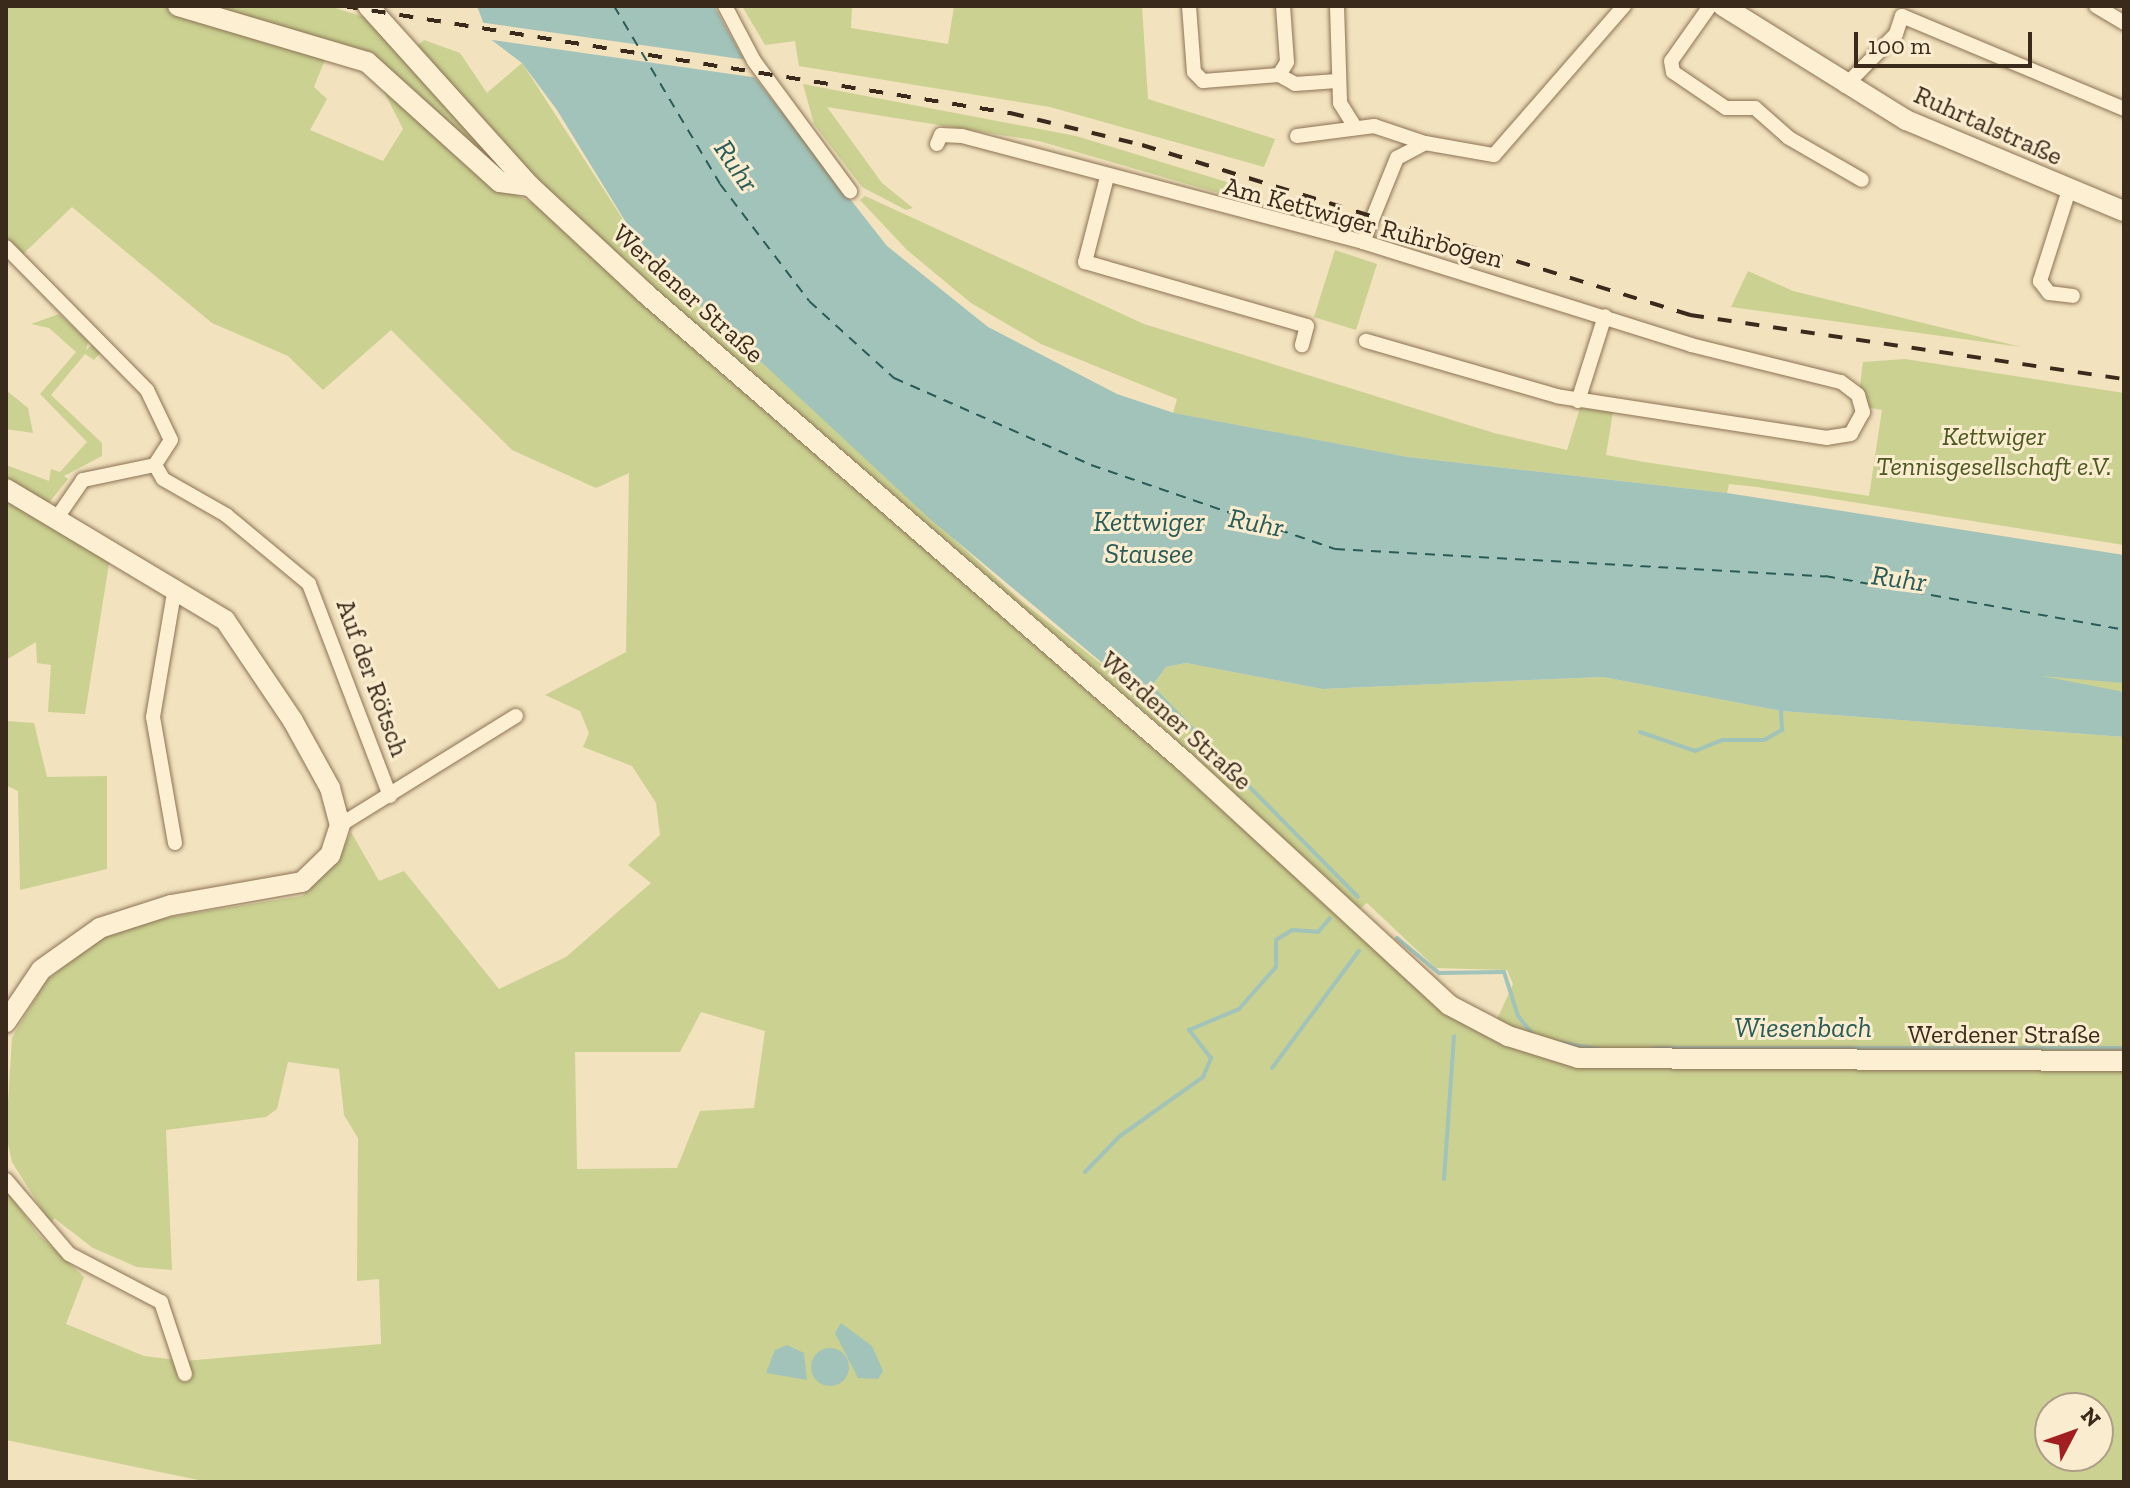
<!DOCTYPE html>
<meta charset="utf-8">
<style>
body{margin:0}
#map{position:relative;width:2130px;height:1488px;overflow:hidden;background:#f2e2be;font-family:"Zilla Slab",serif}
div>[style]{position:absolute}
[style*='--x']{left:calc(var(--x)*1px);top:calc(var(--y)*1px);width:calc(var(--w)*1px);rotate:calc(var(--a)*1deg)}
.green>*{inset:0;background:#cad191}
.water>*{inset:0;background:#a2c3b9}
.round{border-radius:50%}
.pier>*{inset:0;background:#f2e2be}
.stream>*{height:4px;margin:-2px;padding:0 2px;transform-origin:2px;border-radius:2px;background:#a2c3b9}
.ferry>*{height:2px;margin-top:-1px;transform-origin:0;background:repeating-linear-gradient(90deg,#295b58 0 10px,transparent 0 18px)}
.roads{filter:drop-shadow(0 0 2px #8c7255) drop-shadow(0 0 2px #8c7255)}
.street>*{height:14px;margin:-7px;padding:0 7px;transform-origin:7px;border-radius:7px;background:#fcefd2}
.secondary>*{height:20px;margin:-10px;padding:0 10px;transform-origin:10px;border-radius:10px;background:#fcefd2}
.rail>*{height:4px;margin-top:-2px;transform-origin:0;background:repeating-linear-gradient(90deg,#3a2a1b 0 14px,transparent 0 28px)}
span{translate:-50% -50%;white-space:nowrap;text-align:center;line-height:1.15;-webkit-text-stroke:6px #f9eccf;paint-order:stroke}
.street-label{font-size:26px;color:#3a2a1b}
.park-label{font-size:26px;color:#4b5820;font-style:italic}
.water-label{font-size:28px;color:#295b58;font-style:italic}
.frame{position:absolute;inset:0;border:8px solid #3a2a1b;pointer-events:none}
.north{position:absolute;left:2034px;top:1392px;width:80px;height:80px;box-sizing:border-box;background:#f9eccf;border:2px solid #ad9e87;border-radius:50%;rotate:49deg;font-size:22px;font-weight:700;line-height:32px;text-align:center;color:#3a2a1b}
.north::after{content:'';display:block;margin:auto;width:28px;height:36px;background:#a11f21;clip-path:polygon(50% 0,100% 100%,50% 72%,0 100%)}
.scale{position:absolute;left:1854px;top:32px;width:178px;height:36px;box-sizing:border-box;border:4px solid #3a2a1b;border-top:0;padding-left:10px;font-size:24px;line-height:28px;white-space:nowrap;color:#3a2a1b;-webkit-text-stroke:6px #f9eccf;paint-order:stroke}
</style>
<div id="map">
<div class="green">
<div style="clip-path:polygon(evenodd,6px 6px,165px 6px,328px 52px,314px 87px,327px 99px,310px 130px,383px 161px,403px 129px,375px 74px,503px 188px,551px 213px,1161px 743px,1357px 930px,1494px 1026px,1513px 984px,1507px 970px,1436px 968px,1367px 903px,1355px 913px,1172px 736px,566px 212px,413px 49px,424px 40px,460px 53px,487px 93px,522px 63px,646px 255px,1020px 600px,1137px 692px,1152px 687px,1166px 667px,1186px 663px,1322px 689px,1603px 677px,1781px 711px,2124px 737px,2124px 1482px,208px 1482px,6px 1440px,6px 1190px,39px 1235px,84px 1277px,66px 1324px,144px 1356px,185px 1361px,381px 1344px,379px 1279px,357px 1281px,358px 1138px,344px 1115px,339px 1069px,288px 1062px,277px 1109px,266px 1117px,166px 1130px,172px 1270px,137px 1267px,93px 1248px,54px 1218px,51px 1224px,12px 1162px,6px 1135px,12px 1038px,46px 981px,98px 939px,138px 922px,302px 896px,337px 862px,351px 832px,379px 881px,404px 871px,499px 989px,566px 957px,651px 883px,628px 865px,660px 835px,656px 803px,632px 766px,583px 747px,589px 733px,580px 711px,545px 695px,626px 652px,629px 473px,596px 488px,512px 450px,391px 330px,323px 390px,288px 356px,212px 323px,72px 207px,22px 255px,6px 240px,6px 6px,701px 1012px,765px 1031px,754px 1108px,700px 1111px,677px 1168px,577px 1169px,575px 1052px,680px 1052px,701px 1012px,6px 6px,2050px 1408px,2098px 1408px,2098px 1456px,2050px 1456px,2050px 1408px)"></div>
<div style="clip-path:polygon(188px 6px,329px 6px,364px 17px,503px 169px,369px 59px)"></div>
<div style="clip-path:polygon(742px 6px,852px 6px,851px 28px,948px 44px,954px 6px,1142px 6px,1148px 99px,1275px 139px,1264px 167px,1050px 107px,799px 66px,795px 41px,765px 45px)"></div>
<div style="clip-path:polygon(803px 84px,1076px 136px,1253px 190px,1246px 201px,1039px 141px,827px 107px,882px 183px,913px 208px,906px 210px,862px 187px,814px 124px)"></div>
<div style="clip-path:polygon(865px 196px,1144px 324px,1494px 433px,1567px 450px,1580px 408px,1613px 412px,1606px 455px,1644px 462px,1869px 496px,1882px 410px,1870px 408px,1860px 386px,1863px 362px,1905px 359px,2124px 393px,2124px 545px,1757px 487px,1729px 484px,1727px 493px,1408px 457px,1173px 413px,1177px 399px,1041px 344px,971px 303px,907px 250px,860px 200px)"></div>
<div style="clip-path:polygon(1335px 250px,1377px 264px,1356px 330px,1314px 317px)"></div>
<div style="clip-path:polygon(1748px 271px,1793px 291px,2021px 347px,1731px 307px)"></div>
<div style="clip-path:polygon(59px 314px,88px 341px,86px 350px,92px 345px,100px 353px,94px 360px,85px 354px,51px 395px,102px 443px,102px 456px,64px 476px,68px 479px,47px 505px,6px 482px,6px 465px,49px 481px,51px 469px,60px 472px,87px 442px,40px 394px,76px 352px,49px 328px,31px 324px)"></div>
<div style="clip-path:polygon(7px 391px,28px 408px,33px 433px,6px 429px)"></div>
<div style="clip-path:polygon(6px 495px,110px 557px,85px 714px,48px 712px,51px 665px,37px 663px,36px 642px,6px 660px)"></div>
<div style="clip-path:polygon(2043px 672px,2124px 683px,2124px 692px,2045px 681px)"></div>
<div style="clip-path:polygon(6px 721px,34px 723px,47px 777px,107px 776px,107px 869px,20px 890px,18px 791px,7px 786px)"></div>
</div>
<div class="water">
<div style="clip-path:polygon(477px 6px,714px 6px,752px 74px,887px 246px,988px 327px,1117px 394px,1174px 413px,1408px 457px,1727px 493px,2124px 555px,2124px 683px,2042px 676px,2124px 692px,2124px 737px,1781px 711px,1603px 677px,1322px 689px,1186px 663px,1166px 667px,1150px 689px,1137px 692px,930px 519px,646px 255px,557px 110px,522px 63px,489px 38px)"></div>
<div style="clip-path:polygon(841px 1323px,872px 1346px,883px 1371px,878px 1379px,858px 1378px,835px 1333px)"></div>
<div style="clip-path:polygon(787px 1345px,804px 1353px,807px 1380px,766px 1373px,775px 1350px)"></div>
<div class="round" style="left:811px;top:1348px;width:38px;height:38px"></div>
</div>
<div class="pier">
<div style="clip-path:polygon(478px 22px,748px 60px,759px 78px,485px 39px)"></div>
</div>
<div class="stream">
<div style="--x:1150;--y:686;--w:296;--a:45.4"></div>
<div style="--x:1640;--y:732;--w:58;--a:19.1"></div>
<div style="--x:1695;--y:751;--w:29;--a:-22"></div>
<div style="--x:1722;--y:740;--w:42;--a:0"></div>
<div style="--x:1764;--y:740;--w:21;--a:-29"></div>
<div style="--x:1782;--y:730;--w:19;--a:-93"></div>
<div style="--x:1397;--y:938;--w:55;--a:39.8"></div>
<div style="--x:1439;--y:973;--w:65;--a:-0.9"></div>
<div style="--x:1504;--y:972;--w:46;--a:72.3"></div>
<div style="--x:1518;--y:1016;--w:26;--a:51"></div>
<div style="--x:1562;--y:1043;--w:38;--a:9"></div>
<div style="--x:1653;--y:1048;--w:471;--a:0"></div>
<div style="--x:1272;--y:1068;--w:146;--a:-53.4"></div>
<div style="--x:1085;--y:1172;--w:50;--a:-45.8"></div>
<div style="--x:1120;--y:1136;--w:102;--a:-35.4"></div>
<div style="--x:1203;--y:1077;--w:21;--a:-67"></div>
<div style="--x:1211;--y:1058;--w:36;--a:-128"></div>
<div style="--x:1189;--y:1030;--w:54;--a:-22.8"></div>
<div style="--x:1239;--y:1009;--w:56;--a:-48.6"></div>
<div style="--x:1276;--y:967;--w:27;--a:-90"></div>
<div style="--x:1276;--y:940;--w:19;--a:-32"></div>
<div style="--x:1292;--y:930;--w:26;--a:4"></div>
<div style="--x:1318;--y:932;--w:18;--a:-49"></div>
<div style="--x:1444;--y:1179;--w:143;--a:-86"></div>
</div>
<div class="ferry">
<div style="--x:614;--y:6;--w:207;--a:59.2"></div>
<div style="--x:720;--y:184;--w:147;--a:52.7"></div>
<div style="--x:809;--y:301;--w:115;--a:42.2"></div>
<div style="--x:894;--y:378;--w:215;--a:23.8"></div>
<div style="--x:1091;--y:465;--w:258;--a:19"></div>
<div style="--x:1335;--y:549;--w:491;--a:3.2"></div>
<div style="--x:1825;--y:576;--w:304;--a:10.2"></div>
</div>
<div class="roads">
<div class="street">
<div style="--x:725;--y:6;--w:62;--a:62.2"></div>
<div style="--x:754;--y:61;--w:162;--a:53.6"></div>
<div style="--x:1189;--y:6;--w:66;--a:85.7"></div>
<div style="--x:1194;--y:72;--w:13;--a:45"></div>
<div style="--x:1203;--y:81;--w:76;--a:-4.5"></div>
<div style="--x:1279;--y:75;--w:18;--a:29"></div>
<div style="--x:1295;--y:84;--w:42;--a:-4.1"></div>
<div style="--x:1337;--y:6;--w:97;--a:88.2"></div>
<div style="--x:1340;--y:103;--w:28;--a:58"></div>
<div style="--x:1710;--y:6;--w:67;--a:125.3"></div>
<div style="--x:1671;--y:61;--w:11;--a:80"></div>
<div style="--x:1673;--y:72;--w:64;--a:34.2"></div>
<div style="--x:1726;--y:108;--w:29;--a:0"></div>
<div style="--x:1755;--y:108;--w:45;--a:41.4"></div>
<div style="--x:1789;--y:138;--w:84;--a:29.9"></div>
<div style="--x:2096;--y:6;--w:33;--a:31"></div>
<div style="--x:1279;--y:75;--w:15;--a:-58"></div>
<div style="--x:1287;--y:62;--w:56;--a:-94.1"></div>
<div style="--x:1845;--y:86;--w:73;--a:-45.6"></div>
<div style="--x:1896;--y:34;--w:19;--a:-72"></div>
<div style="--x:1902;--y:16;--w:241;--a:22.7"></div>
<div style="--x:1297;--y:136;--w:78;--a:-7.4"></div>
<div style="--x:1374;--y:126;--w:54;--a:18.4"></div>
<div style="--x:937;--y:144;--w:10;--a:-66"></div>
<div style="--x:941;--y:135;--w:21;--a:3"></div>
<div style="--x:962;--y:136;--w:415;--a:14.8"></div>
<div style="--x:1363;--y:242;--w:344;--a:17.4"></div>
<div style="--x:1691;--y:345;--w:154;--a:13.9"></div>
<div style="--x:1841;--y:382;--w:21;--a:37"></div>
<div style="--x:1858;--y:395;--w:18;--a:74"></div>
<div style="--x:1863;--y:412;--w:25;--a:119"></div>
<div style="--x:1851;--y:434;--w:24;--a:171"></div>
<div style="--x:1827;--y:438;--w:273;--a:-171.2"></div>
<div style="--x:1557;--y:396;--w:199;--a:-163.9"></div>
<div style="--x:1107;--y:177;--w:88;--a:104.5"></div>
<div style="--x:1085;--y:262;--w:231;--a:16.1"></div>
<div style="--x:1307;--y:326;--w:20;--a:105"></div>
<div style="--x:2069;--y:190;--w:96;--a:107.7"></div>
<div style="--x:2040;--y:281;--w:15;--a:53"></div>
<div style="--x:2049;--y:293;--w:24;--a:7"></div>
<div style="--x:1363;--y:242;--w:91;--a:-68"></div>
<div style="--x:1397;--y:158;--w:32;--a:-28"></div>
<div style="--x:1425;--y:143;--w:70;--a:9.9"></div>
<div style="--x:1494;--y:155;--w:198;--a:-48.9"></div>
<div style="--x:6;--y:247;--w:201;--a:45.4"></div>
<div style="--x:147;--y:390;--w:55;--a:64.4"></div>
<div style="--x:171;--y:440;--w:30;--a:123"></div>
<div style="--x:155;--y:465;--w:74;--a:168.2"></div>
<div style="--x:83;--y:480;--w:47;--a:124.7"></div>
<div style="--x:1578;--y:401;--w:89;--a:-72.4"></div>
<div style="--x:155;--y:465;--w:16;--a:60"></div>
<div style="--x:163;--y:479;--w:73;--a:29.7"></div>
<div style="--x:226;--y:515;--w:108;--a:39.7"></div>
<div style="--x:309;--y:584;--w:227;--a:69.1"></div>
<div style="--x:175;--y:587;--w:132;--a:99.6"></div>
<div style="--x:153;--y:717;--w:128;--a:80.1"></div>
<div style="--x:340;--y:825;--w:207;--a:-31.8"></div>
<div style="--x:6;--y:1180;--w:97;--a:49.6"></div>
<div style="--x:69;--y:1254;--w:104;--a:27.6"></div>
<div style="--x:161;--y:1302;--w:76;--a:71.6"></div>
</div>
<div class="secondary">
<div style="--x:178;--y:6;--w:197;--a:16.5"></div>
<div style="--x:367;--y:62;--w:179;--a:42.1"></div>
<div style="--x:500;--y:182;--w:30;--a:8"></div>
<div style="--x:368;--y:6;--w:242;--a:48"></div>
<div style="--x:530;--y:186;--w:157;--a:42.9"></div>
<div style="--x:645;--y:293;--w:715;--a:40.97"></div>
<div style="--x:1185;--y:762;--w:359;--a:42.6"></div>
<div style="--x:1449;--y:1005;--w:67;--a:27.7"></div>
<div style="--x:1508;--y:1036;--w:73;--a:17.4"></div>
<div style="--x:1578;--y:1058;--w:546;--a:0.31"></div>
<div style="--x:1723;--y:6;--w:216;--a:31.9"></div>
<div style="--x:1906;--y:120;--w:236;--a:22.7"></div>
<div style="--x:6;--y:489;--w:255;--a:30.9"></div>
<div style="--x:225;--y:620;--w:122;--a:56"></div>
<div style="--x:293;--y:721;--w:77;--a:61.1"></div>
<div style="--x:330;--y:788;--w:38;--a:75"></div>
<div style="--x:340;--y:825;--w:32;--a:108"></div>
<div style="--x:330;--y:855;--w:39;--a:136"></div>
<div style="--x:302;--y:882;--w:133;--a:170"></div>
<div style="--x:171;--y:905;--w:75;--a:162.1"></div>
<div style="--x:100;--y:928;--w:72;--a:144.6"></div>
<div style="--x:41;--y:970;--w:63;--a:123.9"></div>
</div>
</div>
<div class="rail">
<div style="--x:344;--y:6;--w:675;--a:9.13"></div>
<div style="--x:1010;--y:113;--w:136;--a:13.6"></div>
<div style="--x:1142;--y:145;--w:574;--a:17.23"></div>
<div style="--x:1690;--y:315;--w:439;--a:8.4"></div>
</div>
<div class="street-label">
<span style="left:1988px;top:126px;rotate:24deg">Ruhrtalstraße</span>
<span style="left:1363px;top:223px;rotate:15deg">Am Kettwiger Ruhrbogen</span>
<span style="left:688px;top:294px;rotate:42deg">Werdener Straße</span>
<span style="left:372px;top:678px;rotate:70deg">Auf der Rötsch</span>
<span style="left:1176px;top:721px;rotate:42deg">Werdener Straße</span>
<span style="left:2004px;top:1035px">Werdener Straße</span>
</div>
<div class="park-label">
<span style="left:1994px;top:452px">Kettwiger<br>Tennisgesellschaft e.V.</span>
</div>
<div class="water-label">
<span style="left:736px;top:166px;rotate:56deg">Ruhr</span>
<span style="left:1149px;top:538px">Kettwiger<br>Stausee</span>
<span style="left:1256px;top:523px;rotate:11deg">Ruhr</span>
<span style="left:1899px;top:579px;rotate:8deg">Ruhr</span>
<span style="left:1803px;top:1028px">Wiesenbach</span>
</div>
<div class="frame"></div>
<div class="north">N</div>
<div class="scale">100 m</div>
</div>
